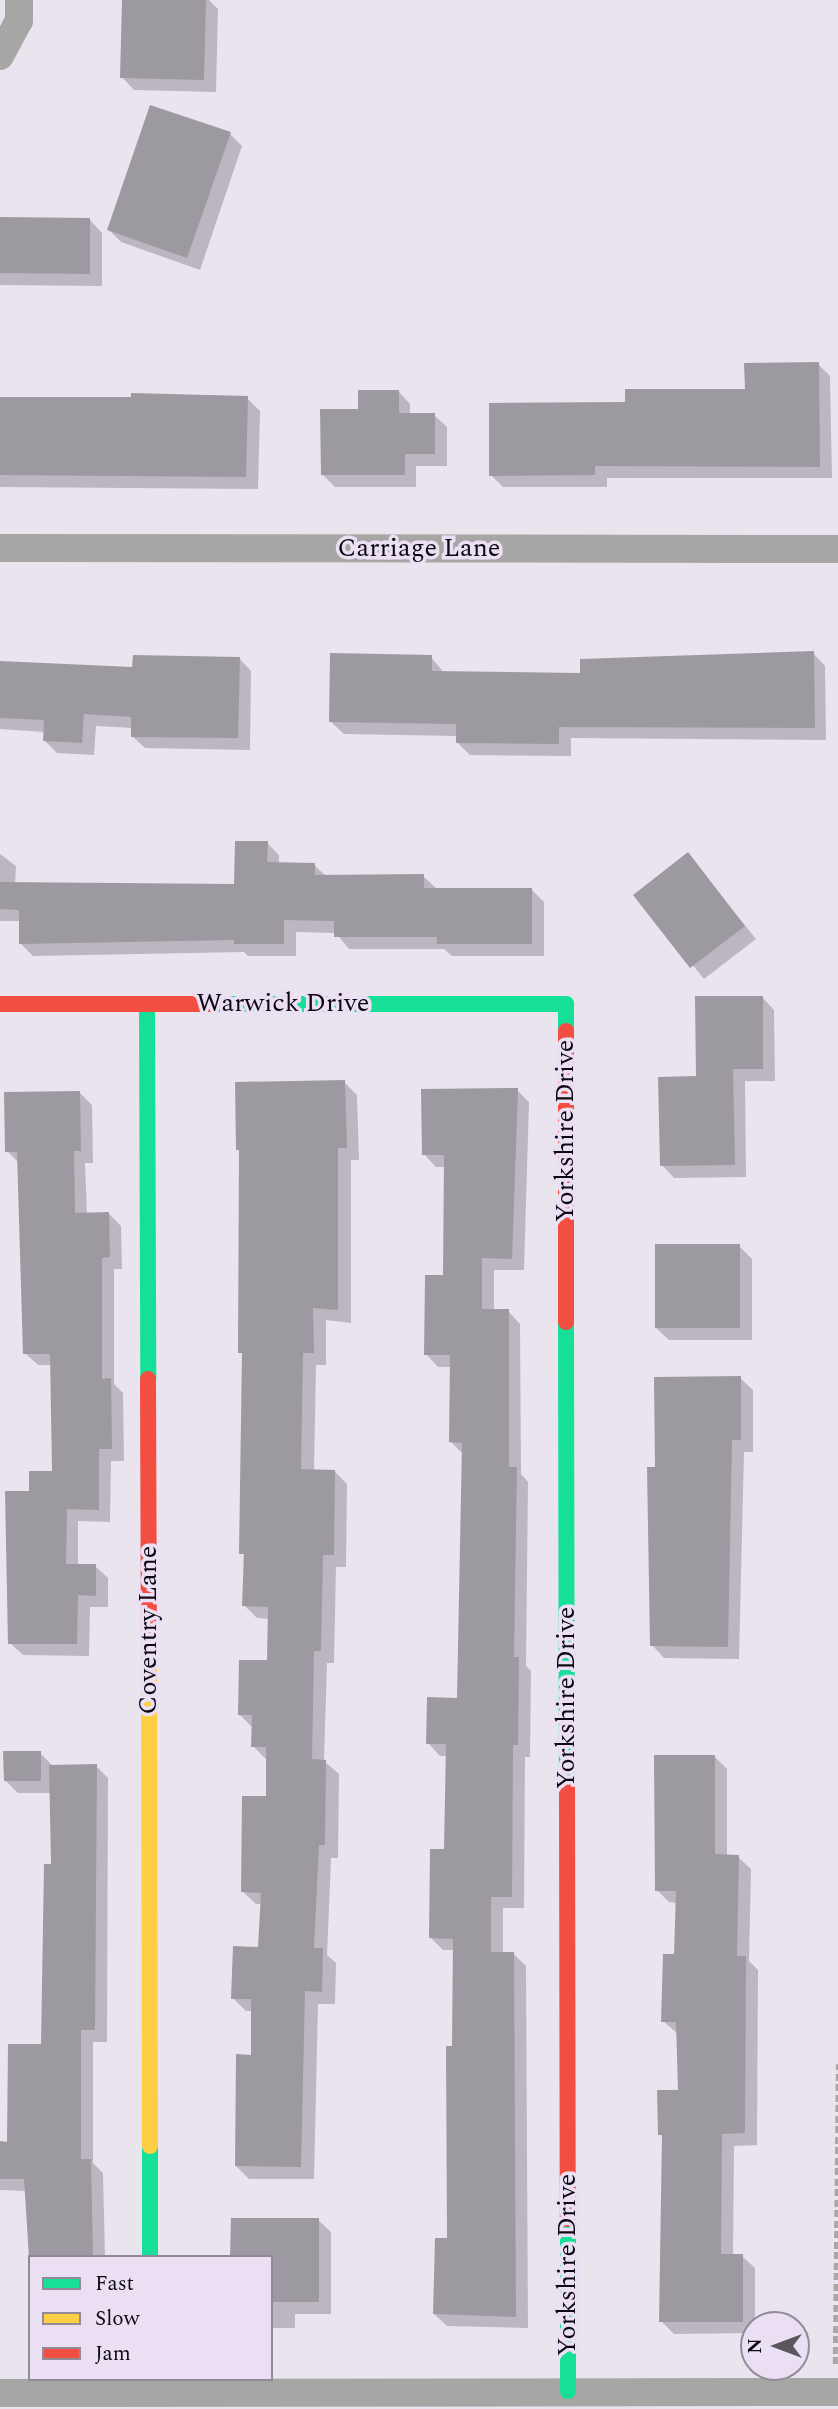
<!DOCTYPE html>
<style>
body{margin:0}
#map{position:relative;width:838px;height:2409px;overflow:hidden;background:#eae4ef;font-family:Spectral,serif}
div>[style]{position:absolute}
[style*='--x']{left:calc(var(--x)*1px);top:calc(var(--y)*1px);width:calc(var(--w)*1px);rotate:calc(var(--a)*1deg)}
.shadow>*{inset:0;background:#0003}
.building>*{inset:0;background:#9d99a1}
.path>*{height:4.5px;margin-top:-2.25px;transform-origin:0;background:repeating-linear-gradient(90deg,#a9a6a9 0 7px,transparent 0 10.5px)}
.street>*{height:28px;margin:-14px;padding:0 14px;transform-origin:14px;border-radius:14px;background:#a6a6a4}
.fast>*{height:16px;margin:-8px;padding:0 8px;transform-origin:8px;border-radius:8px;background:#16e098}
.slow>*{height:16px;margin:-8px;padding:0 8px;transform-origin:8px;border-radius:8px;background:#ffcf43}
.jam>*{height:16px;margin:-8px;padding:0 8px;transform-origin:8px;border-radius:8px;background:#f24e42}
span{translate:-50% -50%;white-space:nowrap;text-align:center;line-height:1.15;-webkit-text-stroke:7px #ebdff4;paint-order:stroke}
.street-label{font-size:26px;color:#0d0910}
.legend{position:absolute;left:28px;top:2255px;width:245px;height:126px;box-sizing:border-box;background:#ebdff4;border:2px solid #928999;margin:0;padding:9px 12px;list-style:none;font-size:21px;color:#0d0910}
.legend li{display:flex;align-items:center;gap:14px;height:35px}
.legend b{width:35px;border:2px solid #928999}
.north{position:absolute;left:740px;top:2311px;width:70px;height:70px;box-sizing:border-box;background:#ebdff4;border:2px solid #928999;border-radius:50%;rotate:270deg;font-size:19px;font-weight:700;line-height:28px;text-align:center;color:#0d0910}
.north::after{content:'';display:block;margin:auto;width:24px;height:32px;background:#5a565e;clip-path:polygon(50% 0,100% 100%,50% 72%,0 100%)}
</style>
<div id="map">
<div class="shadow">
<div style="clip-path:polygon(124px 0,209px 0,218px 9px,216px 92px,134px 90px,122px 77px)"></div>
<div style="clip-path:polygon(230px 134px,242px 146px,200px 270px,121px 242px,109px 230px)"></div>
<div style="clip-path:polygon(0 219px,90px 220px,102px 233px,102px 286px,0 285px)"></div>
<div style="clip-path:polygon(818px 364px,830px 376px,832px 478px,607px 478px,607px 487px,503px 487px,491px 475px,627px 404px,746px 391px)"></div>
<div style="clip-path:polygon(398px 391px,410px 404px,410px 415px,434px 415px,447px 427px,447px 466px,416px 466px,416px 487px,335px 487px,322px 474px)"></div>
<div style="clip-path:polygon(247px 398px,260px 411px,258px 489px,0 487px,0 399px)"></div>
<div style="clip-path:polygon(813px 653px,825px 666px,826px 740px,571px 738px,571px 756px,470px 755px,457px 742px,457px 736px,344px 734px,331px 722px,431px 657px,444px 673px,582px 675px)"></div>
<div style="clip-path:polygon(239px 658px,251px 671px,250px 750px,145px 748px,132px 736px,133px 728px,96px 726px,94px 755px,57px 753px,45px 741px,45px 732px,0 729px,0 662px,134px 669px)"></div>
<div style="clip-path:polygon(267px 843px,279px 855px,279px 864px,314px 865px,326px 876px,423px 876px,436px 888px,531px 889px,544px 902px,544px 956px,452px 956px,444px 949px,349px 949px,336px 933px,296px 932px,296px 956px,248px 956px,244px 952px,33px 956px,21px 944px,21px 921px,0 921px,0 854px,16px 866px,15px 884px,236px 886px)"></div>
<div style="clip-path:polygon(688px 855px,756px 939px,704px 979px,636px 895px)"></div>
<div style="clip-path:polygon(762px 997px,774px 1010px,775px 1081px,745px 1081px,746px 1177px,674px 1178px,662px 1165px,698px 1078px)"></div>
<div style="clip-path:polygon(344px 1082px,357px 1095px,359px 1160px,351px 1160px,351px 1323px,326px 1320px,326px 1365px,316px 1365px,314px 1471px,334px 1471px,347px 1484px,346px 1567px,336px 1567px,334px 1663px,327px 1663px,324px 1761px,339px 1774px,338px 1858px,331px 1858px,327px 1955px,336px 1963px,335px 2004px,318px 2004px,314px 2179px,249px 2179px,236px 2166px,252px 2056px,253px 2011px,246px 2011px,233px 1998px,260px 1948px,262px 1904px,256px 1904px,242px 1891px,268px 1798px,266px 1759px,253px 1746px,253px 1728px,239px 1714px,269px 1662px,270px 1619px,257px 1618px,244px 1605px,241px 1153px,237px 1149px)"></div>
<div style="clip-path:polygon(517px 1090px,529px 1102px,524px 1270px,494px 1270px,494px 1311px,508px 1311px,520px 1324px,521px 1474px,528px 1482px,526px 1666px,531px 1671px,530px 1757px,525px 1757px,524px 1908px,503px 1908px,503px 1953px,513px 1953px,526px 1966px,528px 2328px,447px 2326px,434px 2314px,449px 2240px,455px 1950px,443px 1950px,431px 1938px,445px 1851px,448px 1756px,440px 1756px,428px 1743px,459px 1700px,463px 1454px,451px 1442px,451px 1367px,438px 1367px,426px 1354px,444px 1277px,445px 1167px,436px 1167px,424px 1154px)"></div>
<div style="clip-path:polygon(80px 1093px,92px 1105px,93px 1163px,85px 1163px,87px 1214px,109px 1214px,121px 1226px,122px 1269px,114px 1269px,114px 1384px,123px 1393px,124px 1461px,111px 1461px,110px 1522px,78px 1521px,78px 1566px,95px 1566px,108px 1578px,108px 1607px,90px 1607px,89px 1656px,23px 1655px,10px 1643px,31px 1493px,54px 1473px,52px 1365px,38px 1365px,25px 1353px,19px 1163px,7px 1151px)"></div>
<div style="clip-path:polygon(739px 1246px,752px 1259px,752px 1340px,669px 1340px,656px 1328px)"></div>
<div style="clip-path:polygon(740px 1378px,753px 1390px,753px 1452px,744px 1452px,739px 1659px,664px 1658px,652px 1645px,657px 1469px)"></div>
<div style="clip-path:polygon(40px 1753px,52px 1765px,96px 1766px,108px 1778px,107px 2042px,93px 2042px,93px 2163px,103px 2173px,105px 2257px,30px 2257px,30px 2277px,26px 2191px,0 2190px,0 2143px,9px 2143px,43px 2046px,53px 1866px,51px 1793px,18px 1793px,6px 1781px)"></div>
<div style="clip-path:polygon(714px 1756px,727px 1769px,727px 1856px,738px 1857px,751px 1869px,749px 1961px,758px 1970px,757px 2145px,734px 2146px,733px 2256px,742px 2256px,755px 2268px,755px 2325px,754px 2333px,674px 2334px,661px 2321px,664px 2138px,660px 2134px,679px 2091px,678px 2034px,663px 2021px,676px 1956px,677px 1903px,669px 1902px,657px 1890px)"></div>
<div style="clip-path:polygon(318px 2220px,331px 2232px,331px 2314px,295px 2314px,295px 2328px,271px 2328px,271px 2257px)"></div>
</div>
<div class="building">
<div style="clip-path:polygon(122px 0,206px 0,204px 80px,120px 78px)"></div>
<div style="clip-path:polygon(150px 105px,231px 132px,187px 258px,107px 230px)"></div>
<div style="clip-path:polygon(0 217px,90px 218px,90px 274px,0 273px)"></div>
<div style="clip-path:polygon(819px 362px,820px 467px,595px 466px,595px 475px,489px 476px,489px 403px,625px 402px,625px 389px,745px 389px,744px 363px)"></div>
<div style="clip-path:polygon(358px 390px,399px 390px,399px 413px,435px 413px,435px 454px,405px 454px,405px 475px,321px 475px,320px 409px,358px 409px)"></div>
<div style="clip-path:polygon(131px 393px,248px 396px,246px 477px,0 475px,0 397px,131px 397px)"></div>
<div style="clip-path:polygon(814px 651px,815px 728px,559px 727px,559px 744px,456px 743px,456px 724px,329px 722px,330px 653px,432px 655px,432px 671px,580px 673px,580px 659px)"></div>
<div style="clip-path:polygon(133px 655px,240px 657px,238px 738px,131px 737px,131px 717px,84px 714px,82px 743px,43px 741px,44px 720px,0 718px,0 661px,132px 667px)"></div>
<div style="clip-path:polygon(235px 841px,268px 841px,267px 862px,315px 863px,315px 875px,424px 874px,424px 888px,532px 888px,532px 944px,437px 944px,437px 937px,334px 937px,334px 921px,284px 920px,284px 944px,234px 944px,234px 940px,19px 944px,19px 910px,0 909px,0 882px,234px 884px)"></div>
<div style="clip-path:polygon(688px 852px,745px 926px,690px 968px,633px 895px)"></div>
<div style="clip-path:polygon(695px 996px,763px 996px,763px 1069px,733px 1069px,735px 1165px,660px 1166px,658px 1077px,696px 1076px)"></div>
<div style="clip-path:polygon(345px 1080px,347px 1148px,338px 1148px,338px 1310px,313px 1308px,314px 1353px,303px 1353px,301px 1469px,335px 1470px,334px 1555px,323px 1555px,321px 1651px,314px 1651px,312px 1759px,326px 1760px,325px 1845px,319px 1845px,314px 1948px,323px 1948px,322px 1992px,305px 1991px,301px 2167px,235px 2166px,236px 2054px,251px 2055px,251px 1999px,231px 1999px,233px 1946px,258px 1947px,261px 1893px,241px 1892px,242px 1796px,266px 1796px,266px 1747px,251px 1747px,252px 1715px,238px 1715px,239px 1660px,267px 1660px,268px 1607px,242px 1606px,244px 1554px,239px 1554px,242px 1353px,238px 1353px,239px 1150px,236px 1150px,235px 1082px)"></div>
<div style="clip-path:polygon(518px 1088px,512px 1259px,482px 1258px,482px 1309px,509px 1309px,509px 1467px,517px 1467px,514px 1657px,519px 1657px,518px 1745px,513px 1745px,512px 1897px,491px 1897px,491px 1952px,514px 1952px,516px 2317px,433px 2314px,435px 2238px,447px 2238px,446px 2046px,452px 2046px,453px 1939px,429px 1938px,430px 1849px,444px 1849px,446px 1744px,426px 1744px,427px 1697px,457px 1698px,462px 1443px,449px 1442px,450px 1355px,424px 1355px,425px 1275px,443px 1275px,444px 1155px,422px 1155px,421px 1089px)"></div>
<div style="clip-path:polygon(80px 1091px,81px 1151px,74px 1151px,75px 1213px,109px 1212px,110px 1257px,102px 1258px,102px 1379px,111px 1378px,112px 1449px,99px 1449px,99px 1510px,67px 1509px,66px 1564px,96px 1564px,96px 1596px,78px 1595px,77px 1644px,8px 1644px,5px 1491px,29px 1491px,29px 1471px,52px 1471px,50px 1354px,23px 1354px,17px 1152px,5px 1152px,4px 1092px)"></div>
<div style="clip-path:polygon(655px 1244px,740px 1244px,740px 1328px,655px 1328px)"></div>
<div style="clip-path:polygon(741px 1376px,741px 1440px,732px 1440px,728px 1647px,650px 1646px,647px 1467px,655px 1467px,654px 1377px)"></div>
<div style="clip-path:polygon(3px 1751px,41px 1751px,41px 1781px,4px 1781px)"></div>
<div style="clip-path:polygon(654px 1755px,715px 1755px,715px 1854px,739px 1855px,737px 1956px,746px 1956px,745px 2133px,722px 2134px,721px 2254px,743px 2254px,743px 2322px,659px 2322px,662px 2135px,658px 2135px,657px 2090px,678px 2090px,676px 2022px,661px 2022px,663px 1954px,674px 1954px,676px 1891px,655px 1891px)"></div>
<div style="clip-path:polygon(97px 1764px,95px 2030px,81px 2030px,81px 2159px,91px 2159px,93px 2257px,29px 2257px,24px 2179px,0 2179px,0 2141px,7px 2142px,8px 2044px,41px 2044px,44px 1864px,51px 1864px,49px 1765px)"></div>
<div style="clip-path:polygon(231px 2218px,319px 2218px,319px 2302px,271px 2302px,271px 2257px,230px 2257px)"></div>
</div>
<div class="path">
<div style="--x:835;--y:2364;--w:300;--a:-89.4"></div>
</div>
<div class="street">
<div style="--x:0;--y:56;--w:40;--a:-62"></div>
<div style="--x:19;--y:21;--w:21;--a:-90"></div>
<div style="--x:0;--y:548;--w:838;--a:0.07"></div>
<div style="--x:0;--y:2393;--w:838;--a:-0.07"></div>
</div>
<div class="fast">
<div style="--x:147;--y:1004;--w:375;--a:89.8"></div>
<div style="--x:215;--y:1004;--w:351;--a:0"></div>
<div style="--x:566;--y:1004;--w:27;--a:90"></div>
<div style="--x:566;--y:1322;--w:461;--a:89.9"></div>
<div style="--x:150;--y:2146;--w:111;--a:90"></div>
<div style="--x:568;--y:2219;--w:172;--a:90"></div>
</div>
<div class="slow">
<div style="--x:149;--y:1636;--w:510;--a:89.89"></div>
</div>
<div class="jam">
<div style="--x:0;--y:1004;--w:215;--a:0"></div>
<div style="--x:566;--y:1031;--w:291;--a:90"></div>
<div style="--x:148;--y:1379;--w:257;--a:89.8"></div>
<div style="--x:567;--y:1783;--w:436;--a:89.9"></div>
</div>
<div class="street-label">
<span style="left:419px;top:549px">Carriage Lane</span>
<span style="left:283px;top:1004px">Warwick Drive</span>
<span style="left:566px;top:1131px;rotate:-90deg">Yorkshire Drive</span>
<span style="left:149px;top:1630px;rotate:-90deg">Coventry Lane</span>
<span style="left:567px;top:1698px;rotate:-90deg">Yorkshire Drive</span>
<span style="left:568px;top:2265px;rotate:-90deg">Yorkshire Drive</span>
</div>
<ul class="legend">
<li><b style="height:9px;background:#16e098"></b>Fast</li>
<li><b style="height:9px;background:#ffcf43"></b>Slow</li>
<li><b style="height:9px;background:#f24e42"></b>Jam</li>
</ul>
<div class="north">N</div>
</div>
